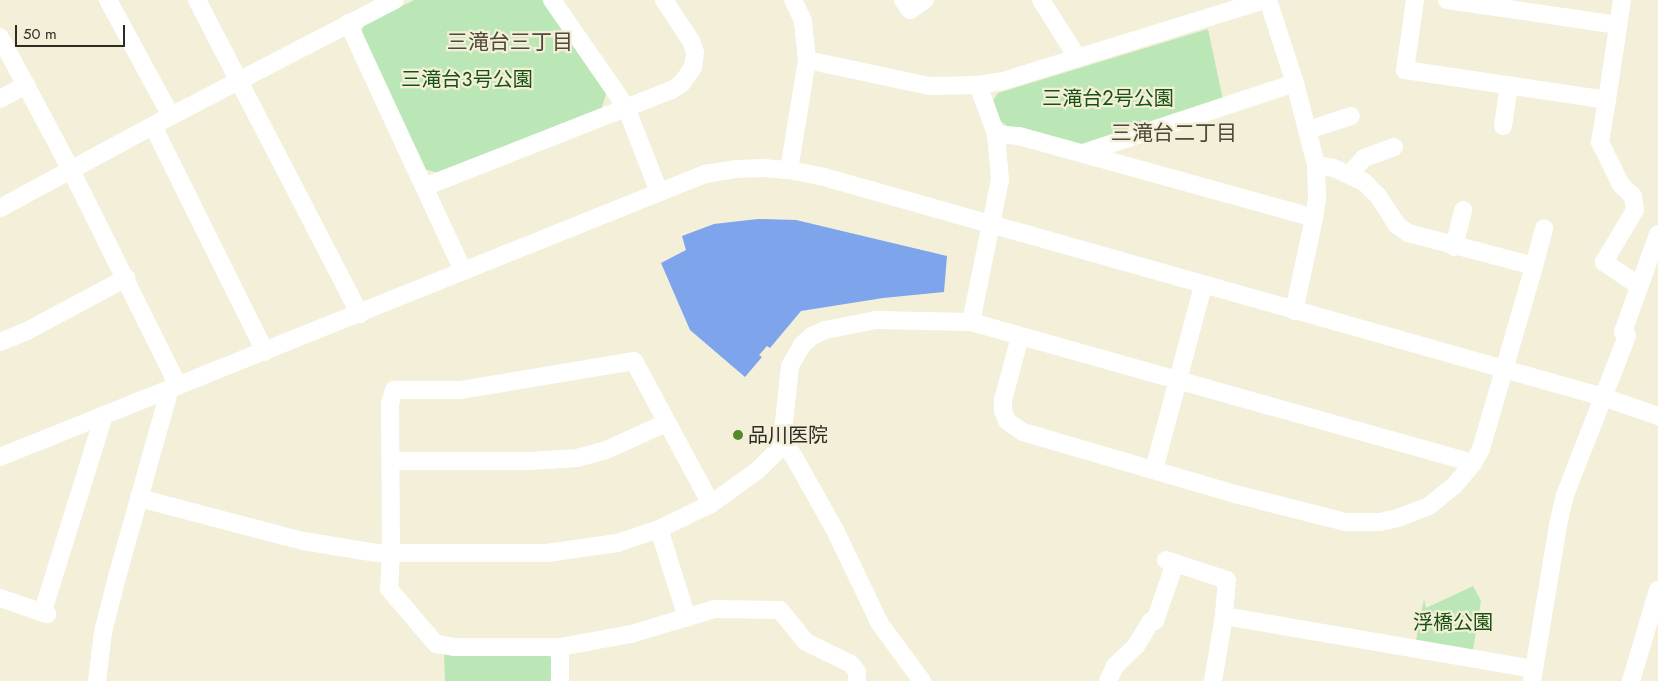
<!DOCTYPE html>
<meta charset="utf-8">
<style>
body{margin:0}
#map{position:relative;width:1658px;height:681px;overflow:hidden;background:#f3efd9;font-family:Jost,"Noto Sans JP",sans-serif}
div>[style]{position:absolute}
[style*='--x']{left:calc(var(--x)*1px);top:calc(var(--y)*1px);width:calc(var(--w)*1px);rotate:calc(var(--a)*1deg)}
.green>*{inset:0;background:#bbe7b6}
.water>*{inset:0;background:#7ea4eb}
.minor>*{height:18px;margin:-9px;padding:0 9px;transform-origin:9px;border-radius:9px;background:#fff}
.dots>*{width:14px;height:14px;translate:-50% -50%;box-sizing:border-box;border:2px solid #f3efd9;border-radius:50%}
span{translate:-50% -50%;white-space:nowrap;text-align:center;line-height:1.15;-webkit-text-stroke:4.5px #f3efd9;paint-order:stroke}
.park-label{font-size:20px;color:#175210}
.poi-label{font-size:20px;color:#2d2b23}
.left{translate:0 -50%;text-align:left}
.neighbourhood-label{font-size:21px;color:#4e4a38}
.scale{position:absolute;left:15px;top:25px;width:110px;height:22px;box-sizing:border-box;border:2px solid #2d2b23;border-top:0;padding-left:6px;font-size:15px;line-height:18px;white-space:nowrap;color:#2d2b23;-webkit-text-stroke:4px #f3efd9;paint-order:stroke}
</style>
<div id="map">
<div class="green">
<div style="clip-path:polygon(414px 0,544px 0,607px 91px,601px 110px,442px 174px,421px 168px,360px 36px,364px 25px)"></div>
<div style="clip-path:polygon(1208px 29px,1223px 100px,1084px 144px,1071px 144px,1008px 127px,997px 118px,992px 102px,998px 93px)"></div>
<div style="clip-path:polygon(1473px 586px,1481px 601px,1473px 650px,1416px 640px,1424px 599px,1426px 608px)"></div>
<div style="clip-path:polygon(444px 652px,546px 653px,553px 659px,554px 681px,445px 681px)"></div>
</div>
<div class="water">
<div style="clip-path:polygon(758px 219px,796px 220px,947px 256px,944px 292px,883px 298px,801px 311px,770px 348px,767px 346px,759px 355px,762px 357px,745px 377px,690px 330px,661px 263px,686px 250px,682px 236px,714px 224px)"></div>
</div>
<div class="minor">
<div style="--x:108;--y:0;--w:132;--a:61.5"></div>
<div style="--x:197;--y:0;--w:354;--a:62.6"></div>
<div style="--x:552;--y:0;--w:130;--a:55.3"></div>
<div style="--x:626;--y:107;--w:91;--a:68.8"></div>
<div style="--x:903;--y:0;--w:12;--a:55"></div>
<div style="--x:910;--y:10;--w:18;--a:-34"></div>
<div style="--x:1041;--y:0;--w:67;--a:57.7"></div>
<div style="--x:1268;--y:0;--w:87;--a:72"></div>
<div style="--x:1295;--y:83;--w:85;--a:75.6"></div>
<div style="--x:1316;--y:165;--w:34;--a:88"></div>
<div style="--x:1317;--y:199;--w:19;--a:99"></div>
<div style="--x:1314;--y:218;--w:95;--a:102.1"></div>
<div style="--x:1415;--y:0;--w:71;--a:98.1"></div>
<div style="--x:1405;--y:70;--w:204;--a:8.4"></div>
<div style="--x:1607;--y:100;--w:101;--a:-81.5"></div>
<div style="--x:1447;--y:0;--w:173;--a:8.3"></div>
<div style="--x:348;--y:23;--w:273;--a:65.1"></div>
<div style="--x:0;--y:37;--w:151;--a:61.9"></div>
<div style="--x:71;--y:170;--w:241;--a:63.6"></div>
<div style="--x:807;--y:60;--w:125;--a:12"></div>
<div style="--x:929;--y:86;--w:49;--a:-1.2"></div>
<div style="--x:978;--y:85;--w:25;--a:-9"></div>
<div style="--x:1003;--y:81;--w:273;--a:-17.2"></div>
<div style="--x:0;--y:99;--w:30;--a:-28"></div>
<div style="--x:1607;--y:100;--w:43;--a:99.5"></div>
<div style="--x:1600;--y:142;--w:48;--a:64"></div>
<div style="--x:1621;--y:185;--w:16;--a:43"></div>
<div style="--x:1633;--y:196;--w:14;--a:82"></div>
<div style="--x:1635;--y:210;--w:61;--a:120.8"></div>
<div style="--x:1604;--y:262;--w:42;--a:34.4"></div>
<div style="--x:153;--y:126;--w:252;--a:63.6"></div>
<div style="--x:1503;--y:126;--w:41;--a:-81.7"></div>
<div style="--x:1308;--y:130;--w:45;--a:-18"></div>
<div style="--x:996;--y:134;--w:23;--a:5"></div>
<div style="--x:1019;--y:136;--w:306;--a:15.5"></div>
<div style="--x:1083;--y:153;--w:223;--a:-18.3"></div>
<div style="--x:789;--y:170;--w:111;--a:-80.7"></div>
<div style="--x:807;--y:60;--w:39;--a:-96"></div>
<div style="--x:803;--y:21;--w:23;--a:-115"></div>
<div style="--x:1350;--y:174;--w:21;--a:-49"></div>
<div style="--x:1364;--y:158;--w:32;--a:-20"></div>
<div style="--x:424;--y:187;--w:266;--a:-21.4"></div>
<div style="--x:672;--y:90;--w:12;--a:-35"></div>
<div style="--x:682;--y:83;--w:19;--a:-55"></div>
<div style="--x:693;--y:67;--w:15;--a:-82"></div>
<div style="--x:695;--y:52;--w:12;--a:-110"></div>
<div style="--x:691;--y:41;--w:49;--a:-123.4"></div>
<div style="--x:0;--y:208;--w:194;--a:-28.3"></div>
<div style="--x:171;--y:116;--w:252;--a:-27.4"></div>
<div style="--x:1454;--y:247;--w:38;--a:-76"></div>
<div style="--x:1534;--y:266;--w:39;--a:-75"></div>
<div style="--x:971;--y:322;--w:145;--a:-78.5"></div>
<div style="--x:1000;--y:180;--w:46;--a:-95"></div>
<div style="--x:996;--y:134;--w:52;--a:-110.2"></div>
<div style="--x:1020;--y:337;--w:65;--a:105.1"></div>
<div style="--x:1003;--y:400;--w:11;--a:90"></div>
<div style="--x:1003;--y:411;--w:11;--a:68"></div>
<div style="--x:1007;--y:421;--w:19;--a:35"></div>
<div style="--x:1023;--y:432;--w:225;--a:16.3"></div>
<div style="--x:1239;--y:495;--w:110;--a:14.2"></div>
<div style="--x:1346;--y:522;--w:34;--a:0"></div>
<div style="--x:1380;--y:522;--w:18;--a:-13"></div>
<div style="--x:1398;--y:518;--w:33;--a:-21"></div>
<div style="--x:1429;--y:506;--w:32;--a:-39"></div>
<div style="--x:1454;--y:486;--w:30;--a:-50"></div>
<div style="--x:1473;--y:463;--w:16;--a:-60"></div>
<div style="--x:1481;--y:449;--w:191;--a:-73.8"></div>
<div style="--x:1534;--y:266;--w:130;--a:-165.3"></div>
<div style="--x:1408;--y:233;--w:14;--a:-144"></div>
<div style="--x:1397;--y:225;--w:35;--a:-123"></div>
<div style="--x:1378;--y:196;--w:20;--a:-135"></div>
<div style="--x:1364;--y:182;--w:33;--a:-155"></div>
<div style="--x:1334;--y:168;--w:18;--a:-171"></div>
<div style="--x:0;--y:342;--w:27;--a:-22"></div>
<div style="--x:25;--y:332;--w:115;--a:-28.1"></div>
<div style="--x:782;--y:441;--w:20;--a:53"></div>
<div style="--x:794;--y:457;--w:84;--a:60.7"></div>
<div style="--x:835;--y:530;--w:104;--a:64.4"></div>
<div style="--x:880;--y:624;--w:71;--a:53.6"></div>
<div style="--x:0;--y:457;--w:760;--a:-21.87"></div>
<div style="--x:705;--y:174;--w:31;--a:-9"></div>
<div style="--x:736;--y:169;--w:28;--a:-2"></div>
<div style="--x:764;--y:168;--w:25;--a:5"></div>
<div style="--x:789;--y:170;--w:36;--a:11"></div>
<div style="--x:824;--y:177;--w:809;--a:15.77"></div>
<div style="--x:1603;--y:397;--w:58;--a:19.1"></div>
<div style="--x:391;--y:461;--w:140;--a:0"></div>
<div style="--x:531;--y:461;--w:46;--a:-3.7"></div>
<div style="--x:577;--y:458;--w:28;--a:-15"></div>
<div style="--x:604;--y:451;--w:68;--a:-24.3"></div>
<div style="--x:1154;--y:470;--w:190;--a:-75.1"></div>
<div style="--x:139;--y:498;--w:170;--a:14.7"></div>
<div style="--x:303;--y:541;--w:75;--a:9.2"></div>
<div style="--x:377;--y:553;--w:170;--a:0"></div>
<div style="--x:547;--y:553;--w:71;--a:-8.1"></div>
<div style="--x:617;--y:543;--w:44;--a:-18.4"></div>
<div style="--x:659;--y:529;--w:58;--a:-25.7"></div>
<div style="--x:711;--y:504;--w:58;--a:-35.9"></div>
<div style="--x:758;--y:470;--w:25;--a:-45"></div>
<div style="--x:776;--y:452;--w:13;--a:-61"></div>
<div style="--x:782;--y:441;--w:75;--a:-83.9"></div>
<div style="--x:790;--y:366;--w:24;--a:-60"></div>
<div style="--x:802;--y:345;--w:13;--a:-42"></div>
<div style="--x:812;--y:336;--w:14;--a:-25"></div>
<div style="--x:825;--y:330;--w:52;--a:-11.1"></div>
<div style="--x:876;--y:320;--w:95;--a:1.2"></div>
<div style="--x:971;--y:322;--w:521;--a:15.69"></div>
<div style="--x:711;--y:504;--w:162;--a:-118.3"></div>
<div style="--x:634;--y:361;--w:175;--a:170.5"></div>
<div style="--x:461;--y:390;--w:67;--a:180"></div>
<div style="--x:394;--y:390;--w:14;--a:107"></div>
<div style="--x:390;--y:403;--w:150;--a:89.6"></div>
<div style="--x:391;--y:553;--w:36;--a:93"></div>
<div style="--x:389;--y:589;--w:72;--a:49.5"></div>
<div style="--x:436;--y:644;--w:18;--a:9"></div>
<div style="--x:454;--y:647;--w:106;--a:0"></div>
<div style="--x:560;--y:647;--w:72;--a:-10.4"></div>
<div style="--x:631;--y:634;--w:88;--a:-16.6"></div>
<div style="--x:715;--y:609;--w:65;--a:0.9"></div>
<div style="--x:780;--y:610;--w:41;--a:50.9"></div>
<div style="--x:806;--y:642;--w:50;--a:26.1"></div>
<div style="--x:851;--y:664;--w:10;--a:53"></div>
<div style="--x:857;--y:672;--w:9;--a:90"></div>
<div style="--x:659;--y:529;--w:93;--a:72.5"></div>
<div style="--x:1166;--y:560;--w:64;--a:18.2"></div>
<div style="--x:1227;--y:580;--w:36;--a:95"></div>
<div style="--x:0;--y:598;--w:50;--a:18.8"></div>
<div style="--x:43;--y:611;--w:205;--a:-72.7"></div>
<div style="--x:560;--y:647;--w:34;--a:90"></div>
<div style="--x:97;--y:681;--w:49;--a:-83"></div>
<div style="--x:103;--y:632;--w:57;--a:-75.7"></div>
<div style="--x:117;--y:577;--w:196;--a:-74.3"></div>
<div style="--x:1108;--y:681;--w:17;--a:-65"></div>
<div style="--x:1115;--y:666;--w:29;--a:-44"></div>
<div style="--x:1136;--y:646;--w:29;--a:-59"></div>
<div style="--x:1151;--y:621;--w:4;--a:0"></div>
<div style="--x:1155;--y:621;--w:61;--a:-71"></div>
<div style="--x:1213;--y:681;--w:66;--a:-80.4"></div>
<div style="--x:1224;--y:616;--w:314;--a:9.7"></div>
<div style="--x:1532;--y:681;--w:158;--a:-80.5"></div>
<div style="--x:1558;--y:525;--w:31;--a:-77"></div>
<div style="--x:1565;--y:495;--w:171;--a:-68.7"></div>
<div style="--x:1627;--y:336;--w:6;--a:-135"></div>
<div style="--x:1623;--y:332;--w:104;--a:-70.3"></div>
<div style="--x:1631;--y:681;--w:95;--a:-73.5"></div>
</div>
<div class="dots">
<div style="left:738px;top:435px;background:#528b27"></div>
</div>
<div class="park-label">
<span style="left:467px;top:79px">三滝台３号公園</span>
<span style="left:1108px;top:98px">三滝台2号公園</span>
<span style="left:1453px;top:622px">浮橋公園</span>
</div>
<div class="poi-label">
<span class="left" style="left:748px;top:435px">品川医院</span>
</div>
<div class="neighbourhood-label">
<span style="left:510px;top:42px">三滝台三丁目</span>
<span style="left:1174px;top:133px">三滝台二丁目</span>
</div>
<div class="scale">50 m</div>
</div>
